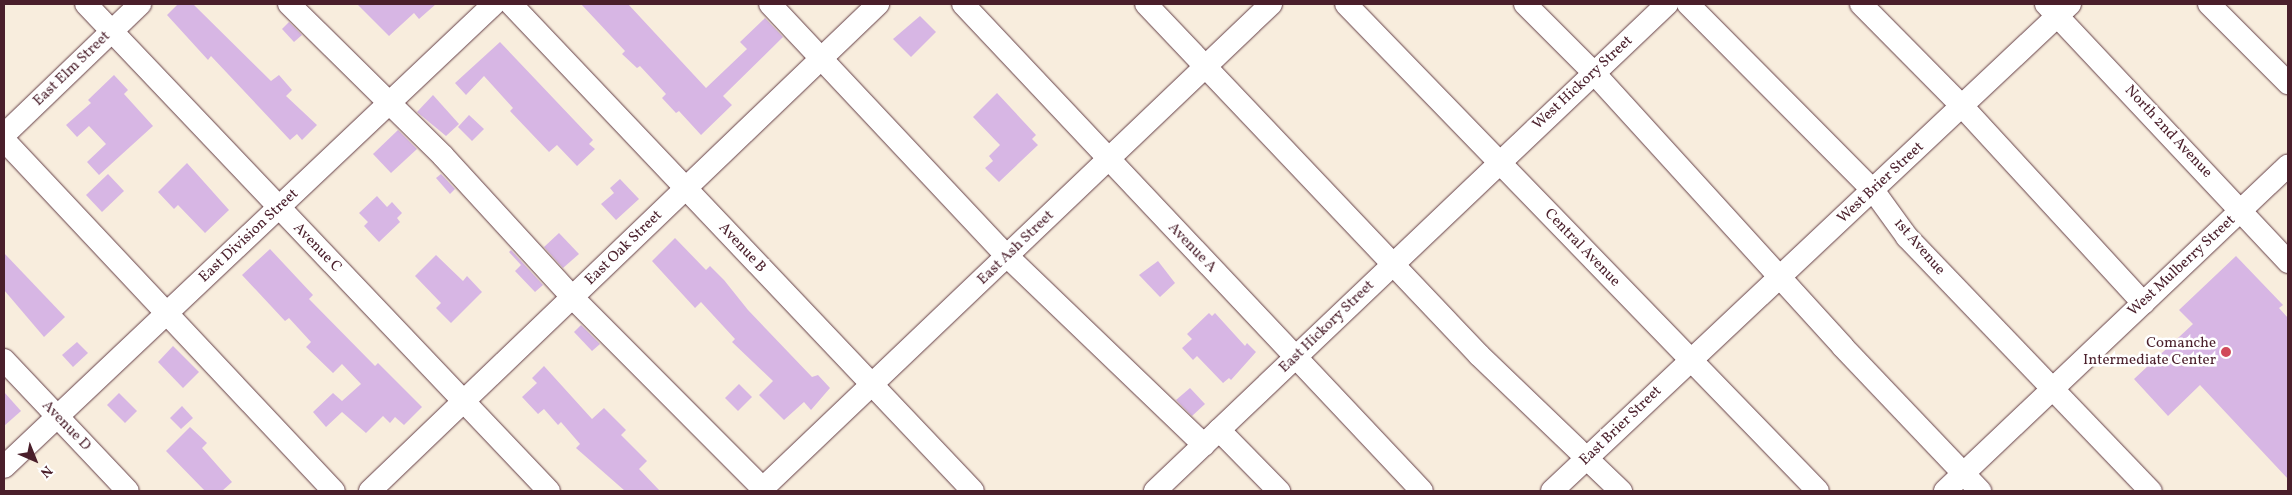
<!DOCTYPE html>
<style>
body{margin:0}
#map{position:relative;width:2292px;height:495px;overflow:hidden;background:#f8eddd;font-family:Vollkorn,serif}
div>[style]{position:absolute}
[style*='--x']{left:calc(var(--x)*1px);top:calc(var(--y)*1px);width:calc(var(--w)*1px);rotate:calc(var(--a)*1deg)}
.building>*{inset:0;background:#d7b6e4}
.roads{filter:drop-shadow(0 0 1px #643e46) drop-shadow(0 0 1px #643e46)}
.minor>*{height:22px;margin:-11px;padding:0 11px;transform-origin:11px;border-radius:11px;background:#fff}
.dots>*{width:14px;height:14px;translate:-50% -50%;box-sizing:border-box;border:2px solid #fff;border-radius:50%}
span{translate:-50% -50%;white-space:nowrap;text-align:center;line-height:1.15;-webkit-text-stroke:5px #fff;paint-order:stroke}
.street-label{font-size:15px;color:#4a1f2b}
.poi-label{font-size:15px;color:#4a1f2b}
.right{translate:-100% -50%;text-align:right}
.frame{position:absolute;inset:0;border:5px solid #4a1f2b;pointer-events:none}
.north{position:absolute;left:10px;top:435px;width:50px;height:50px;-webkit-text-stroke:4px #fff;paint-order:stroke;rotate:136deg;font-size:14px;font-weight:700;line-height:20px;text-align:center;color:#4a1f2b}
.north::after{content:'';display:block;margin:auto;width:18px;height:22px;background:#4a1f2b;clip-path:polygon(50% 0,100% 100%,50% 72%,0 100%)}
</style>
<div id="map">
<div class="building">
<div style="clip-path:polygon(178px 4px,193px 4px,271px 81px,279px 75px,292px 90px,286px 96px,317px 125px,302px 140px,297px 134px,290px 140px,211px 56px,208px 60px,167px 15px)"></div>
<div style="clip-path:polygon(357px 4px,436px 4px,419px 19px,414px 13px,389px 36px)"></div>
<div style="clip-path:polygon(581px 4px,628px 4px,706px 88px,747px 49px,740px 42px,765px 18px,783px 37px,723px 96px,732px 105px,701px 135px,679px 111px,676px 113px,662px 98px,666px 94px,640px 66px,637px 68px,622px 54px,625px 51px)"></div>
<div style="clip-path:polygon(920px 16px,936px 32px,911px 57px,893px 39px)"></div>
<div style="clip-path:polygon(289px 22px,302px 35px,294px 42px,282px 29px)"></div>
<div style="clip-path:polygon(500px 42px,593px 140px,589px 144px,595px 149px,577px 166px,557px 145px,549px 152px,510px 111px,513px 108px,484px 76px,466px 95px,455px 83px)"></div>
<div style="clip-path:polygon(114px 75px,128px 90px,124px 94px,153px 126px,99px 175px,87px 162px,106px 144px,89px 126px,77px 137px,66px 125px,91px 103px,88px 100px)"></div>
<div style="clip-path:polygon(997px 93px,1036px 135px,1032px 139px,1038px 145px,999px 182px,985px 168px,993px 161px,989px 156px,1000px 145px,973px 117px)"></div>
<div style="clip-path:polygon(433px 95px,459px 124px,446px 136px,417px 112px)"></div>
<div style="clip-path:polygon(469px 115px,484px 129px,472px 141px,458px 127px)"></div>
<div style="clip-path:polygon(398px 130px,417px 149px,391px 173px,373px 154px)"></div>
<div style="clip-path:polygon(187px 163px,229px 210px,205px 233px,178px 205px,174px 209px,158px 192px)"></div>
<div style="clip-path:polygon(108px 174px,124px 191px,102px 212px,86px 195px)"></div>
<div style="clip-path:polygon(441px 174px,455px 189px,450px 194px,436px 178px)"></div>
<div style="clip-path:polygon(620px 179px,639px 199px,616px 220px,601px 204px,614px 193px,610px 188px)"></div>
<div style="clip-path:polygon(377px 196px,387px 207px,392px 202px,402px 213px,397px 218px,400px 222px,379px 242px,364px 226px,368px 222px,359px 213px)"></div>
<div style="clip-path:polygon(559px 233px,579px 254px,563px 268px,544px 247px)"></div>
<div style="clip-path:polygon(675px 238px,706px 270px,710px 266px,724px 280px,748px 310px,812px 377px,818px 375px,830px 388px,811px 410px,804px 402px,784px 420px,759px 395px,773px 381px,732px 342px,735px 339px,701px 302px,695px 308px,652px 261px)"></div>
<div style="clip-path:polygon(270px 249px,313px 295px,309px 299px,375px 366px,378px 363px,422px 407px,404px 425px,395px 417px,390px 423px,383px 416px,366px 433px,342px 412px,326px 427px,313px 412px,333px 393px,342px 401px,361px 384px,342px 364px,333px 373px,306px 347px,311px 342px,289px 318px,285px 321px,242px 275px)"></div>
<div style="clip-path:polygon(511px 250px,543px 285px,535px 292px,515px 271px,521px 265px,509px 252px)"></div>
<div style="clip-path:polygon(4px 253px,65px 317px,44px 337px,4px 290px)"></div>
<div style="clip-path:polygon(436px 255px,463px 281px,467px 276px,482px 292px,451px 323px,436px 308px,441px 303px,415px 276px)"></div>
<div style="clip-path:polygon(2236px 256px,2283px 305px,2279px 308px,2288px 318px,2288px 479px,2200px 385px,2168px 416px,2134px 379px,2193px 324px,2179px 310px)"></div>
<div style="clip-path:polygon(1158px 261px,1175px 283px,1160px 297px,1139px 275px)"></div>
<div style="clip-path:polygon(1209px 313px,1212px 316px,1215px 313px,1245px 346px,1247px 343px,1256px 352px,1231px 380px,1229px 378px,1223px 383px,1197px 356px,1193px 360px,1182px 348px,1192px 339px,1187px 334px)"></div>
<div style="clip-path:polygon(581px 325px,600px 344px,592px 351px,574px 332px)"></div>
<div style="clip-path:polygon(77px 342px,88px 353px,73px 367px,62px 355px)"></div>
<div style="clip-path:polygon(173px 346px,199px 372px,183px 388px,158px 362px)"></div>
<div style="clip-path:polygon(544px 366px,592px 419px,604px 408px,626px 430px,621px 435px,647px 461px,639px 469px,660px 491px,625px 491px,576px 448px,580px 444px,561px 422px,558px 425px,544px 409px,538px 414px,522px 397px,537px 383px,532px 378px)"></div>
<div style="clip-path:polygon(739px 384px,752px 397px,738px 411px,725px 398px)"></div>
<div style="clip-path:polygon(1190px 388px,1205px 404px,1192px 416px,1176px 400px)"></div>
<div style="clip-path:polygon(4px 392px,21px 411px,4px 426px)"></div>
<div style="clip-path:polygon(119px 393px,137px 411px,125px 423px,107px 405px)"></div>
<div style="clip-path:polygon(182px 406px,193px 418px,181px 429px,170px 418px)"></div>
<div style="clip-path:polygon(190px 427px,207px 443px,202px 448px,232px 482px,222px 491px,205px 491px,166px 451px)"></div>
</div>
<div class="roads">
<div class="minor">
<div style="--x:86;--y:4;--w:672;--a:46.45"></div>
<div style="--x:289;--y:4;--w:216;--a:44.6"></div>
<div style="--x:443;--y:156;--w:191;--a:47.5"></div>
<div style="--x:572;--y:297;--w:274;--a:45.1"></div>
<div style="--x:511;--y:4;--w:671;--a:46.51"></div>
<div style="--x:770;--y:4;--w:346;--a:46.8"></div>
<div style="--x:1007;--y:256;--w:273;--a:43.8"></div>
<div style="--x:963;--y:4;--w:669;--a:46.7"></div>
<div style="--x:1146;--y:4;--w:484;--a:46.5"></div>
<div style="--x:1479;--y:355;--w:197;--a:43.8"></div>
<div style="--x:1346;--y:4;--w:678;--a:45.9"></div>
<div style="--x:1525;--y:4;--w:98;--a:45"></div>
<div style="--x:1594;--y:73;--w:370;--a:47.7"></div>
<div style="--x:1843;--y:347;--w:199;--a:46.4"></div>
<div style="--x:1688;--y:4;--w:262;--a:45.2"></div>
<div style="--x:1873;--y:190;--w:58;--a:54.1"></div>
<div style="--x:1907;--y:237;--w:352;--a:46.2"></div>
<div style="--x:1861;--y:4;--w:144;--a:45.3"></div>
<div style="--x:1962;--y:106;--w:268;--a:47.4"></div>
<div style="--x:2046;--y:4;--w:354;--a:46.8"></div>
<div style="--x:2209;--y:4;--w:112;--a:45"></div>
<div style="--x:4;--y:135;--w:189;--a:-43.9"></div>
<div style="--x:4;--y:140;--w:482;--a:46.8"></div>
<div style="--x:4;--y:360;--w:180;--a:46.6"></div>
<div style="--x:1219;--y:430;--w:86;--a:45.5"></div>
<div style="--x:4;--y:467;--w:674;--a:-43.38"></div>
<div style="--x:370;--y:491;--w:704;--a:-43.79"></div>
<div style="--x:760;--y:491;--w:706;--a:-43.62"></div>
<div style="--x:1155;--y:491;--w:707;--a:-43.57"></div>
<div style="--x:1552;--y:491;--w:711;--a:-43.23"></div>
<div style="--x:1945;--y:491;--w:473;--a:-43.5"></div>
</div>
</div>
<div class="dots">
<div style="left:2226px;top:352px;background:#d1495b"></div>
</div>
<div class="street-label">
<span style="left:72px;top:69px;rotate:-44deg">East Elm Street</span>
<span style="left:1583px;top:83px;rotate:-43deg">West Hickory Street</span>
<span style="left:2168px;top:132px;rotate:47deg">North 2nd Avenue</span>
<span style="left:1881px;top:183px;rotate:-43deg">West Brier Street</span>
<span style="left:249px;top:236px;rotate:-43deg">East Division Street</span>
<span style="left:1919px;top:247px;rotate:49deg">1st Avenue</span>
<span style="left:317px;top:248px;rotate:46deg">Avenue C</span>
<span style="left:624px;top:248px;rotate:-44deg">East Oak Street</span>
<span style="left:742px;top:248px;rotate:47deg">Avenue B</span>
<span style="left:1016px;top:248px;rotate:-44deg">East Ash Street</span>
<span style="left:1192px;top:248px;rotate:46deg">Avenue A</span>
<span style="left:1582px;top:248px;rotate:46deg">Central Avenue</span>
<span style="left:2182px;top:266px;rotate:-43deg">West Mulberry Street</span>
<span style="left:1327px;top:327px;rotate:-44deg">East Hickory Street</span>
<span style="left:66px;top:426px;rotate:46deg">Avenue D</span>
<span style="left:1621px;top:426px;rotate:-44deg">East Brier Street</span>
</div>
<div class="poi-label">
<span class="right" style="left:2216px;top:352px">Comanche<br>Intermediate Center</span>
</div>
<div class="frame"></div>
<div class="north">N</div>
</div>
